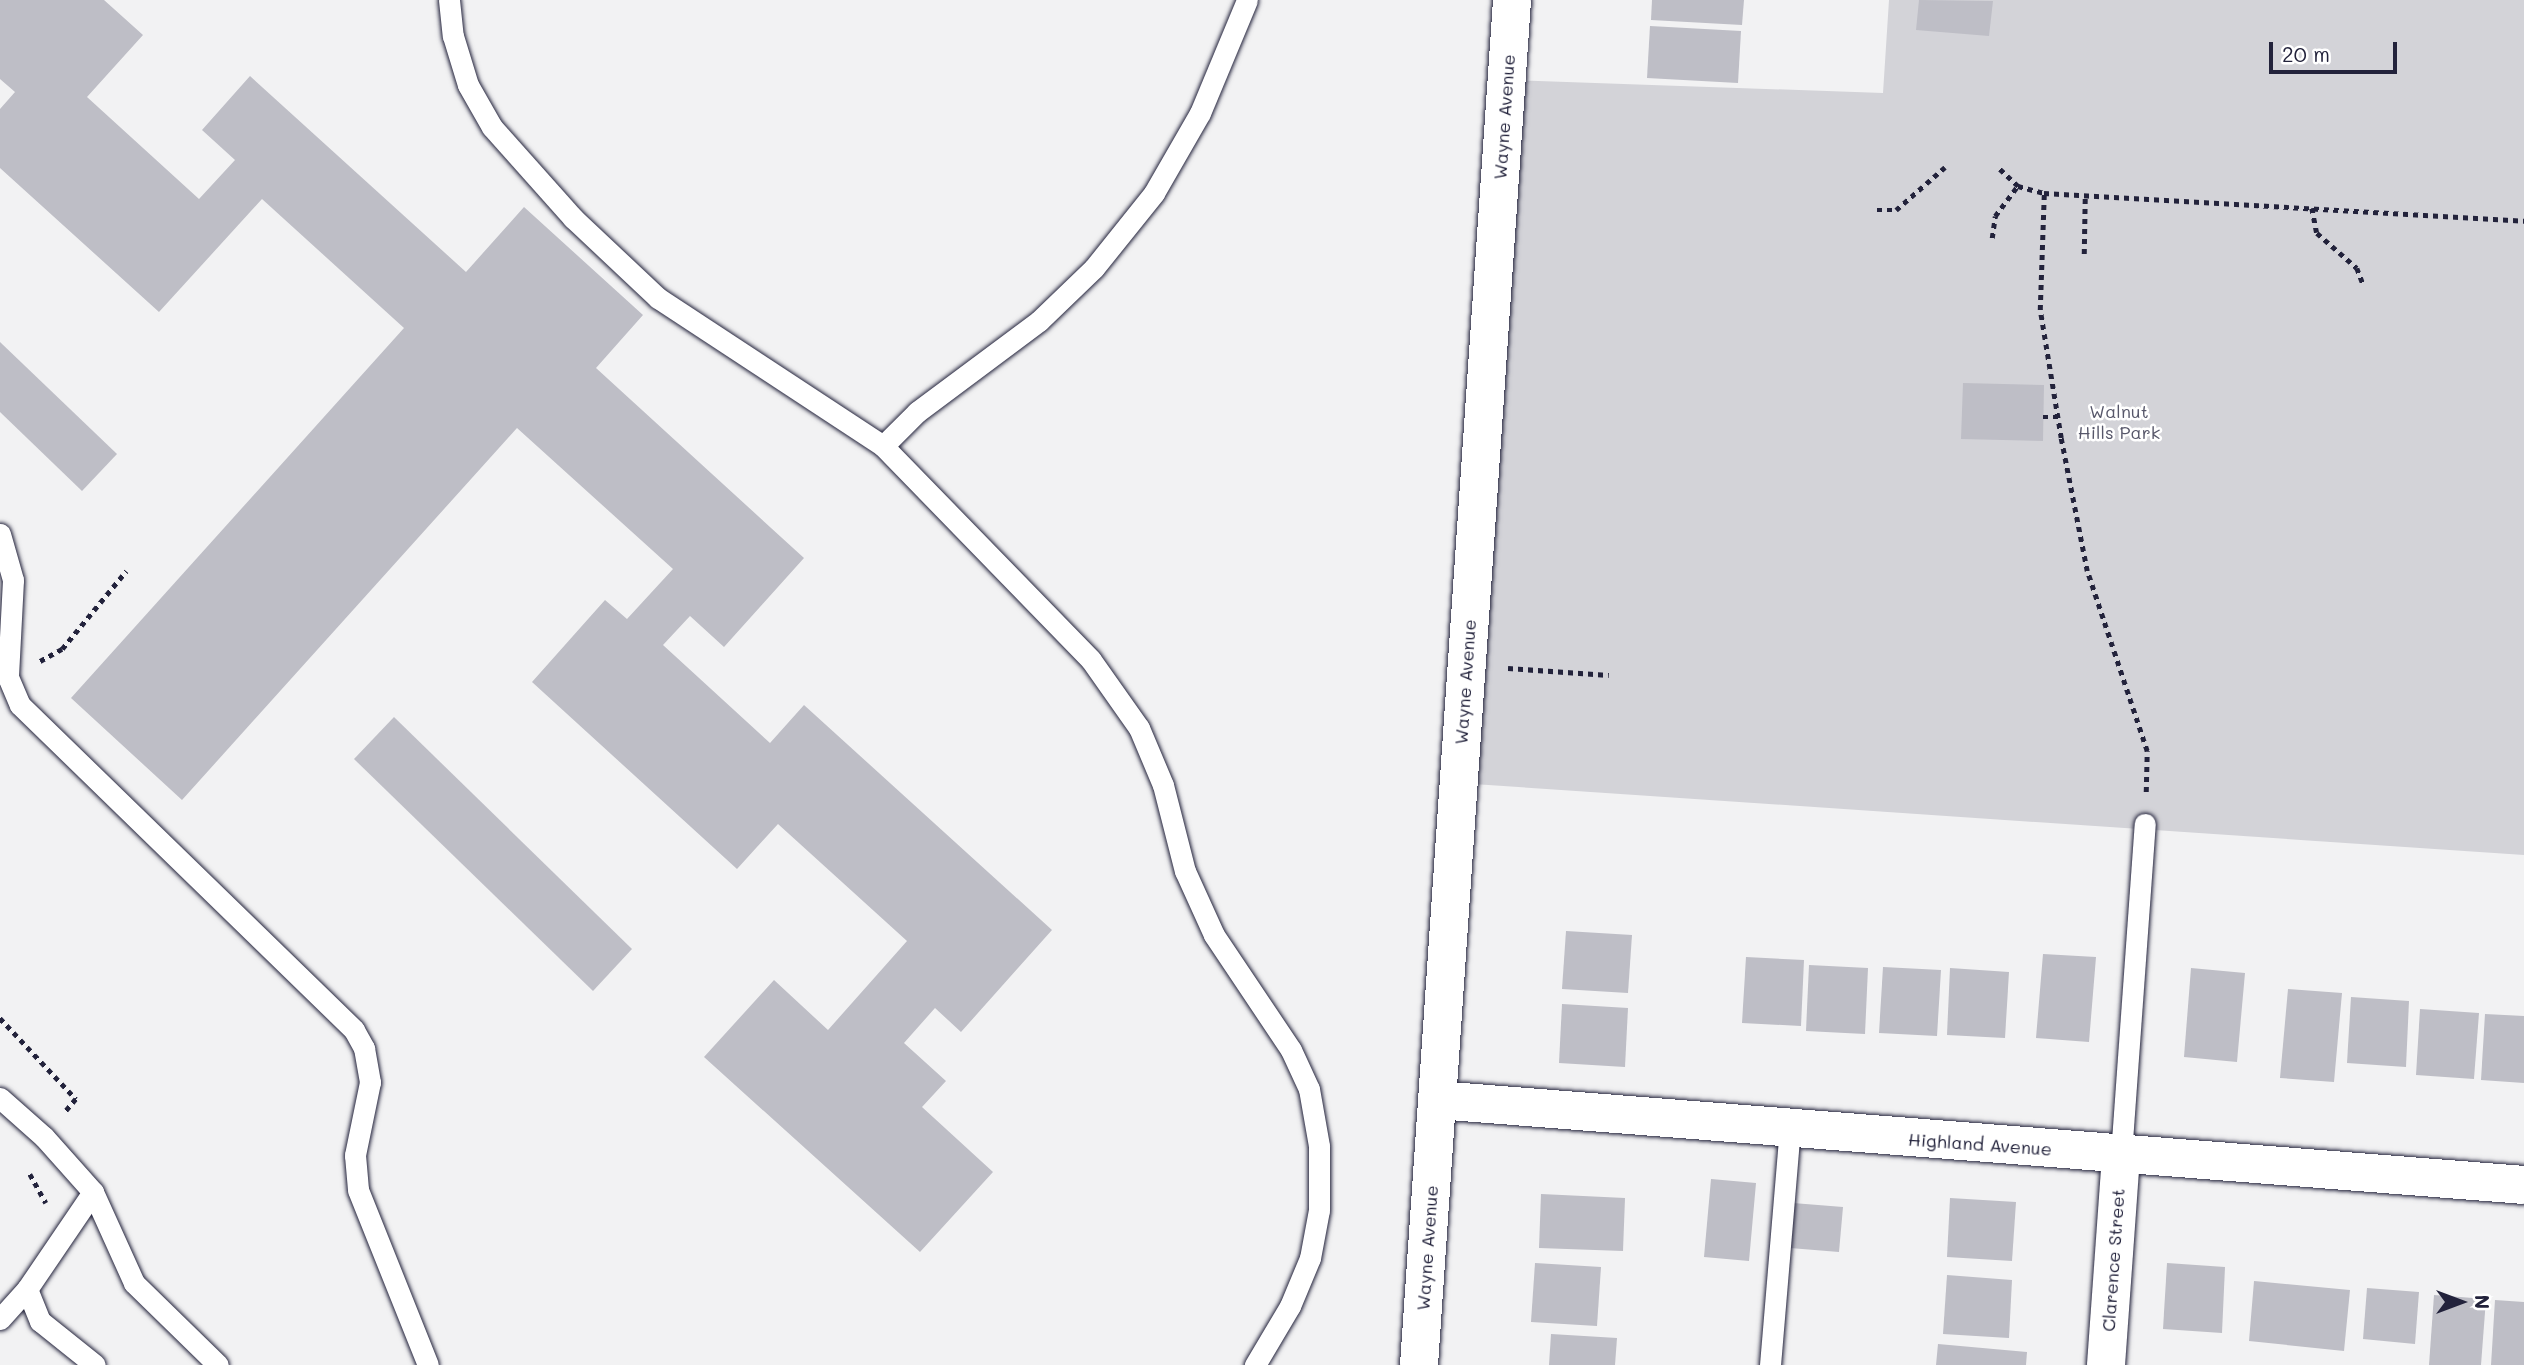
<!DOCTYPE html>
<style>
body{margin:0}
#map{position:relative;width:2524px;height:1365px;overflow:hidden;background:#f2f2f3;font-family:Mali,sans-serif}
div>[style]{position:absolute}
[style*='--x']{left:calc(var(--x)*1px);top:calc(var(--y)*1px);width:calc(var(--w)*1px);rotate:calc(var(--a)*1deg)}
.green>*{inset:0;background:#d3d3d8}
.building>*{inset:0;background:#bebec6}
.path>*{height:4.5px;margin-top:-2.25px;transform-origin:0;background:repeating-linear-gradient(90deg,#22223b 0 5px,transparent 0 10px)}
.roads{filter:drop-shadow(0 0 2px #22223b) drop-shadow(0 0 2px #22223b)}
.lane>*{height:21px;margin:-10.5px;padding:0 10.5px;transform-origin:10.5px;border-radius:10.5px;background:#fff}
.street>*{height:38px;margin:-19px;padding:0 19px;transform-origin:19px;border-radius:19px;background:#fff}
.secondary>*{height:38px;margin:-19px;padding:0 19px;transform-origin:19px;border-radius:19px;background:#fff}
span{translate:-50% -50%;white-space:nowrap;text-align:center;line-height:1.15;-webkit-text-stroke:5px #fff;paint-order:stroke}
.street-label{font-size:18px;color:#22223b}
.park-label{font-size:18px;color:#57576a}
.north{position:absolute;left:2426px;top:1267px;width:70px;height:70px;-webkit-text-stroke:5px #fff;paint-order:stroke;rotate:90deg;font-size:19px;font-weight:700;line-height:28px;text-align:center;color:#22223b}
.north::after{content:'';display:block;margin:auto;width:24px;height:32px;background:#22223b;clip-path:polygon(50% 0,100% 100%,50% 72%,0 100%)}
.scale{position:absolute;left:2269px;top:42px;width:128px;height:32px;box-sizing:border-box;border:4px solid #22223b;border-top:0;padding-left:9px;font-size:21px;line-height:24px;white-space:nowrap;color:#22223b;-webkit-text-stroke:5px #fff;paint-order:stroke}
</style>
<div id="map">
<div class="green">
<div style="clip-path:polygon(1889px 0,2524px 0,2524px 855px,1458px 783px,1507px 80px,1883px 93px)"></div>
</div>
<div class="building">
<div style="clip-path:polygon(0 0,104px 0,143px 35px,87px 97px,199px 199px,235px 160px,202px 130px,250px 76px,466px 272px,524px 207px,643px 315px,596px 368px,804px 558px,724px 647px,690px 616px,663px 645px,770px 743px,804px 705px,1052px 930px,961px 1032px,935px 1008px,904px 1043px,946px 1081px,922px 1107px,993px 1172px,920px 1252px,704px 1057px,774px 980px,828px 1030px,907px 941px,778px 824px,737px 869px,532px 682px,605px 600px,627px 619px,673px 569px,517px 428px,182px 800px,71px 698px,404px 328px,262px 199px,159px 312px,0 168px,0 109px,15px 92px,0 79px)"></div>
<div style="clip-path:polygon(1652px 0,1744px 0,1742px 25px,1651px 20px)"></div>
<div style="clip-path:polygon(1919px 0,1993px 1px,1989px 36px,1916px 30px)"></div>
<div style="clip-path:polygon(1650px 26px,1741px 31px,1738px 83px,1647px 78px)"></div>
<div style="clip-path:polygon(0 342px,117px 454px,82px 491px,0 412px)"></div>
<div style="clip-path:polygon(1963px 383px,2044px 385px,2043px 441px,1961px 439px)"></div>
<div style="clip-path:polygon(394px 717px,632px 949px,593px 991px,354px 759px)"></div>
<div style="clip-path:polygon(1566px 931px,1632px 935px,1628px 993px,1562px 989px)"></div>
<div style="clip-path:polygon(2043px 954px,2096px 957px,2089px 1042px,2036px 1038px)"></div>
<div style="clip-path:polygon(1746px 957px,1804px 960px,1801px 1026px,1742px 1023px)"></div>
<div style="clip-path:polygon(1809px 965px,1868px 968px,1865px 1034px,1806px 1031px)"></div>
<div style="clip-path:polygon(1883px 967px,1941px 970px,1937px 1036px,1879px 1033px)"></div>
<div style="clip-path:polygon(1950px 968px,2009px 972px,2005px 1038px,1947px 1035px)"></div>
<div style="clip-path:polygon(2191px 968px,2245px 973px,2237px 1062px,2184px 1057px)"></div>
<div style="clip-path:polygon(2288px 989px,2342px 993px,2334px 1082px,2280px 1078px)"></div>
<div style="clip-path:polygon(2351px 997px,2409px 1001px,2406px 1067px,2347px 1063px)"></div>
<div style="clip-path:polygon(1562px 1004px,1628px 1008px,1625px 1067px,1559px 1063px)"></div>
<div style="clip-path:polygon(2420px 1009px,2479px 1013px,2474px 1079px,2416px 1075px)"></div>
<div style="clip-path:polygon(2485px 1014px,2524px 1016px,2524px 1083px,2481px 1080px)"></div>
<div style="clip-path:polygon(1711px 1179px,1756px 1183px,1749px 1261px,1704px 1257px)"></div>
<div style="clip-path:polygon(1541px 1194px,1625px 1198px,1623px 1251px,1539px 1248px)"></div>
<div style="clip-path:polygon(1950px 1198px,2016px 1202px,2012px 1261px,1947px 1257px)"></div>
<div style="clip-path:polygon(1793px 1203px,1843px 1207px,1839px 1252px,1790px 1248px)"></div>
<div style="clip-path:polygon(1535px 1263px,1601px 1267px,1597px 1326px,1531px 1322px)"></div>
<div style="clip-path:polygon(2167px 1263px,2225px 1267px,2222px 1333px,2163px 1329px)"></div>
<div style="clip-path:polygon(1947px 1275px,2012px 1280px,2009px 1338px,1943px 1334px)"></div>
<div style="clip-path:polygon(2254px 1281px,2350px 1290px,2344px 1351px,2249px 1341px)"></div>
<div style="clip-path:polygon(2367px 1288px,2419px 1292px,2415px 1344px,2363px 1339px)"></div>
<div style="clip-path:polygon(2434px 1295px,2486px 1299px,2481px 1365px,2429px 1365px)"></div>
<div style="clip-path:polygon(2495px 1300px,2524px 1302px,2524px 1365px,2491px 1365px)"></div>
<div style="clip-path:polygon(1551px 1334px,1617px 1338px,1615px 1365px,1549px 1365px)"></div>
<div style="clip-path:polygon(1938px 1344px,2027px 1352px,2026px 1365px,1936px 1365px)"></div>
</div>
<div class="path">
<div style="--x:2000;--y:169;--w:25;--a:43"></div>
<div style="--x:2018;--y:186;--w:27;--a:15"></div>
<div style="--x:2312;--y:208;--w:25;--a:79"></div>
<div style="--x:2317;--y:233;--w:53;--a:41.2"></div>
<div style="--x:2357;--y:268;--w:19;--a:69"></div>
<div style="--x:1877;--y:210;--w:19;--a:0"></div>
<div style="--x:1896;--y:210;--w:65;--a:-41.3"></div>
<div style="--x:1992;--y:238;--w:22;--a:-82"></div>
<div style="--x:1995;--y:216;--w:38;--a:-53"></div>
<div style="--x:2084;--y:254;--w:58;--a:-89"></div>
<div style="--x:2043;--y:417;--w:15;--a:0"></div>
<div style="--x:40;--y:661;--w:25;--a:-29"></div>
<div style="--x:62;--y:649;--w:101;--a:-50.6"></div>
<div style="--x:1508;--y:668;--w:101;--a:4"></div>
<div style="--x:2146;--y:792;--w:41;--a:-88.6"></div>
<div style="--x:2147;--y:751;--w:190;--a:-108.4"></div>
<div style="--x:2087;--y:571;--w:136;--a:-101.1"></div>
<div style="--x:2061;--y:438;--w:130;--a:-99.3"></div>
<div style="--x:2040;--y:310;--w:117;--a:-88"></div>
<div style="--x:2044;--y:193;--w:481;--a:3.3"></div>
<div style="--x:0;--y:1018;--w:111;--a:46.8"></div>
<div style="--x:76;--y:1099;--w:17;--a:130"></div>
<div style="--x:30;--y:1174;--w:33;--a:61"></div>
</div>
<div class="roads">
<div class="lane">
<div style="--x:449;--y:0;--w:36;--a:84"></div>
<div style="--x:453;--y:36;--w:51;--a:73"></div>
<div style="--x:468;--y:85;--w:48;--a:60.3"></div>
<div style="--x:492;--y:127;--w:122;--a:48.3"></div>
<div style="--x:573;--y:218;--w:117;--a:43.3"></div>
<div style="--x:658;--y:298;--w:269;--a:33.3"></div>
<div style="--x:883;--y:446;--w:298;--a:45.8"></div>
<div style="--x:1091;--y:660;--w:83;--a:54.8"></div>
<div style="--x:1139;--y:728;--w:62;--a:67.2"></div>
<div style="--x:1163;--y:785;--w:89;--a:75.7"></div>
<div style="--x:1185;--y:871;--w:70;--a:65.6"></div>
<div style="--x:1214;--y:935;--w:138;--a:56.2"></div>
<div style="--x:1291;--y:1050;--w:43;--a:65.2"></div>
<div style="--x:1309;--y:1089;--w:58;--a:80"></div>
<div style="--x:1319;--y:1146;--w:64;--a:90"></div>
<div style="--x:1319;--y:1210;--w:49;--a:100.6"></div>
<div style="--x:1310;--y:1258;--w:52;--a:112.6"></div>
<div style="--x:1290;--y:1306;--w:69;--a:120.7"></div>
<div style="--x:883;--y:446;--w:48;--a:-45"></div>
<div style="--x:917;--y:412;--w:152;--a:-36.7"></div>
<div style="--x:1039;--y:321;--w:76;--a:-43.9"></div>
<div style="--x:1094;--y:268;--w:96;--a:-51.3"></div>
<div style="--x:1154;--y:193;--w:92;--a:-60.1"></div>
<div style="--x:1200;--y:113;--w:122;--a:-67.4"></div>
<div style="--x:0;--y:534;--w:48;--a:74.2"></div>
<div style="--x:13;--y:580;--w:97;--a:93"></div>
<div style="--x:8;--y:677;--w:30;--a:67"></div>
<div style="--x:20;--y:705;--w:466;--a:44.2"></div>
<div style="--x:354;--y:1030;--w:21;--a:61"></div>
<div style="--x:364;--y:1048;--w:35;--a:80"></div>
<div style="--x:370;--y:1082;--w:75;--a:101.6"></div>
<div style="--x:355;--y:1155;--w:35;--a:85"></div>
<div style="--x:358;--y:1190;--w:188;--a:68.2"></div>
<div style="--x:0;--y:1098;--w:59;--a:41.6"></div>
<div style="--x:44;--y:1137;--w:74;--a:48.3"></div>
<div style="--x:93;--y:1192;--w:100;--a:65.7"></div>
<div style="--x:134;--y:1283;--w:117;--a:44.3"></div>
<div style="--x:2121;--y:1155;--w:332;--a:-85.9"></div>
<div style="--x:93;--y:1192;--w:117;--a:124.2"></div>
<div style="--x:27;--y:1289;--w:35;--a:68"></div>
<div style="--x:40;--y:1321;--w:70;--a:38.7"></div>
<div style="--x:0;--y:1319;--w:40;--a:-48"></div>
<div style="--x:1770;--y:1365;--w:237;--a:-85.2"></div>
</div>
<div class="street">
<div style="--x:1437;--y:1100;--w:1090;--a:4.47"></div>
<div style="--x:2106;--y:1365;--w:211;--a:-85.9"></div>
</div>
<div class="secondary">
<div style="--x:1419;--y:1365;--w:1368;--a:-86.1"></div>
</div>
</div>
<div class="street-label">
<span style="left:1504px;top:117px;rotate:-86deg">Wayne Avenue</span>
<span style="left:1465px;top:682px;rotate:-86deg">Wayne Avenue</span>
<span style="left:1980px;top:1144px;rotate:4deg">Highland Avenue</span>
<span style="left:1427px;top:1248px;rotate:-86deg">Wayne Avenue</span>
<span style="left:2113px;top:1260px;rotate:-86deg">Clarence Street</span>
</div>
<div class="park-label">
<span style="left:2119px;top:422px">Walnut<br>Hills Park</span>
</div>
<div class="north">N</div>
<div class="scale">20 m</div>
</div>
